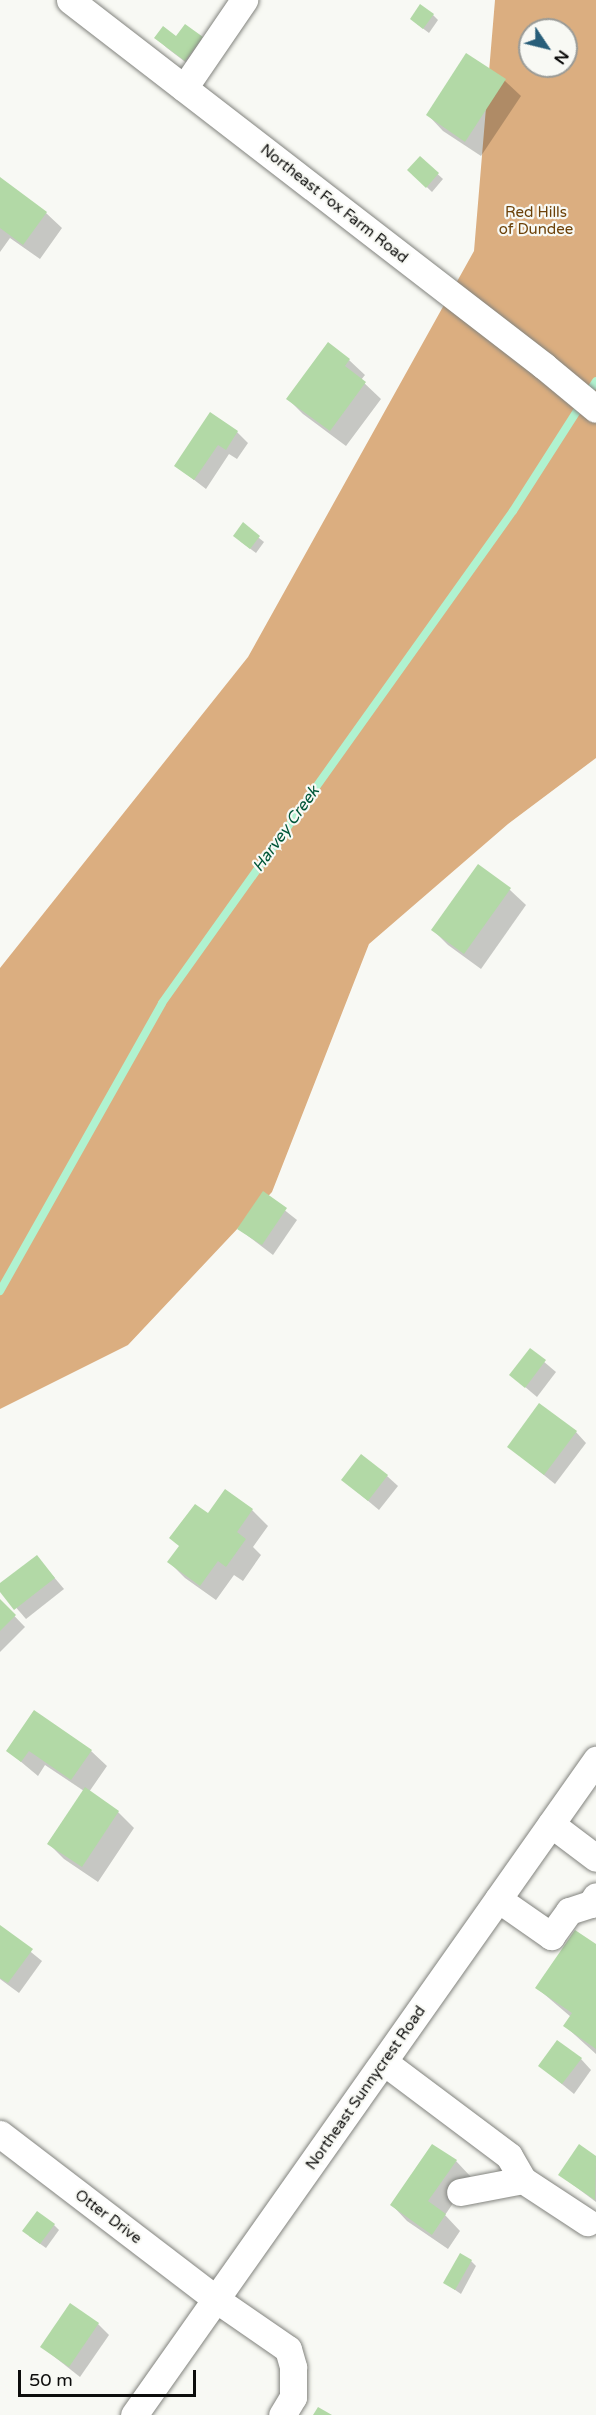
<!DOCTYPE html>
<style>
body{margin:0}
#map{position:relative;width:596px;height:2415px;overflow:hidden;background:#f8f9f4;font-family:"Varela Round",sans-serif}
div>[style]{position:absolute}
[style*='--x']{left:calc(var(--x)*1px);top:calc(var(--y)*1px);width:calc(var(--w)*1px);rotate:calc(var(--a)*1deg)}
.forest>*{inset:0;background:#dbae80}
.shadow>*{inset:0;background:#0003}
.stream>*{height:8px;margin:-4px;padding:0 4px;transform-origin:4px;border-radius:4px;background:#b0f2d0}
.building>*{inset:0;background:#b2d9a6}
.roads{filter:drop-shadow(0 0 2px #82837e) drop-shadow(0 0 2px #82837e)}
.minor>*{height:27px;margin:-13.5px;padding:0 13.5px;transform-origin:13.5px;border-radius:13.5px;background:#fff}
span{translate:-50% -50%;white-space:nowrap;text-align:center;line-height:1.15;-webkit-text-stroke:4.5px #f8f9f4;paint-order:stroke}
.street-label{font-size:15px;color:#0d0d0c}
.park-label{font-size:15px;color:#6c4108}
.water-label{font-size:16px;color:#005638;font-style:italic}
.north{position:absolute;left:518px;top:18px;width:60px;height:60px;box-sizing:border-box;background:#f8f9f4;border:2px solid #9a9b97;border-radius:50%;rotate:125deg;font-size:16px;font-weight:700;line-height:24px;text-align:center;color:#0d0d0c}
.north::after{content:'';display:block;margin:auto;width:21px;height:27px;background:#285e79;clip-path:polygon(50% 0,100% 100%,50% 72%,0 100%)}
.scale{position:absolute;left:18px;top:2370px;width:178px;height:27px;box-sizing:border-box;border:3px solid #0d0d0c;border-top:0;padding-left:8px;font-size:18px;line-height:21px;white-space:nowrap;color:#0d0d0c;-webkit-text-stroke:4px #f8f9f4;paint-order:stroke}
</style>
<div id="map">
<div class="forest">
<div style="clip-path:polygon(evenodd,495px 0,596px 0,596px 758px,508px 824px,369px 944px,272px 1192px,128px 1345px,0 1409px,0 968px,248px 657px,474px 251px,495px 0,530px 30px,566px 30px,566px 66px,530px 66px,530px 30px)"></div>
</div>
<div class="shadow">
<div style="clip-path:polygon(433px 15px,438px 20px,429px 33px,417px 24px)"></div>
<div style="clip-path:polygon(156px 38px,202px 39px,197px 71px,167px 48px)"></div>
<div style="clip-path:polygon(467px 55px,505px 81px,521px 96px,481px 156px,443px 131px,428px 115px)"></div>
<div style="clip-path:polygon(420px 158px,443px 179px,432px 192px,409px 170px)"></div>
<div style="clip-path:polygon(0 179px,46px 213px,62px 228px,40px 259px,10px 238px,0 252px)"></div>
<div style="clip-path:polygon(349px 360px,365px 375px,361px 380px,381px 399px,346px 446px,303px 414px,288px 399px)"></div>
<div style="clip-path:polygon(237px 432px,248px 443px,237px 459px,229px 454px,206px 489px,176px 466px)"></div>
<div style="clip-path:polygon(243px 525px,264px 542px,256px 553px,240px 541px)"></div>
<div style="clip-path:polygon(478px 866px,510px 890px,526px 905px,481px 969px,448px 945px,433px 930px)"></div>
<div style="clip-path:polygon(263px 1193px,297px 1220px,273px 1255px,239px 1229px)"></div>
<div style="clip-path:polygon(530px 1350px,556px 1372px,537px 1397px,511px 1375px)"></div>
<div style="clip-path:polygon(576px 1432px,586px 1443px,555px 1484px,509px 1447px)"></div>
<div style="clip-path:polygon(387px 1476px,398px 1486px,379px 1510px,343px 1480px)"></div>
<div style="clip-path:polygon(252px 1510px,268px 1526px,253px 1547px,261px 1555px,243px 1581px,234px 1575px,216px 1600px,185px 1578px,169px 1562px)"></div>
<div style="clip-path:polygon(37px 1557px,64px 1589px,26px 1619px,0 1589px,0 1585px)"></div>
<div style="clip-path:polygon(0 1601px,25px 1627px,0 1652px)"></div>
<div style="clip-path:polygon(34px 1713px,91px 1751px,107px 1766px,89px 1792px,118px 1812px,134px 1828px,98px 1882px,64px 1859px,48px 1843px,84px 1791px,45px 1765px,38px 1776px,8px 1751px)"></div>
<div style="clip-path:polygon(0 1927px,42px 1961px,19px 1993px,0 1979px)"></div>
<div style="clip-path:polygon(596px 1946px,596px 2054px,565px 2026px,571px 2017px,537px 1988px)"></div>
<div style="clip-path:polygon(581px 2059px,591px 2070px,574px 2094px,540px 2066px)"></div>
<div style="clip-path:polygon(579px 2146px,596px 2158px,596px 2202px,560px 2175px)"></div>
<div style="clip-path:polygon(456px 2161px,471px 2177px,445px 2215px,460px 2231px,448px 2249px,407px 2221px,392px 2205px)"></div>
<div style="clip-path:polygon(54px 2225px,59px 2230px,46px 2248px,29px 2236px)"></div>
<div style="clip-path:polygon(471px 2261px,476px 2266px,461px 2294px,445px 2283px)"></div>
<div style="clip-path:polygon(98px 2324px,109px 2335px,80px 2377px,42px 2347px)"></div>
</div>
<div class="stream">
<div style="--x:0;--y:1291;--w:330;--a:-60.6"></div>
<div style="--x:162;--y:1003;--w:604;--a:-54.5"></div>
<div style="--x:513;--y:511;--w:154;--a:-57.4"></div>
</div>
<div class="building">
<div style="clip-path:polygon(420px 4px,434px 14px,423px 29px,410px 19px)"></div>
<div style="clip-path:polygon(185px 24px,203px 37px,185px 61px,154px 38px,163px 26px,176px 36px)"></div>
<div style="clip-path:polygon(466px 53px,506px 79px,465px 142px,426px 115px)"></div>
<div style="clip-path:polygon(420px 156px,439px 173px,426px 188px,407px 170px)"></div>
<div style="clip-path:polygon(0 177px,47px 212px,23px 245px,0 228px)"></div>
<div style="clip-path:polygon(328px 342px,350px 359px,345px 366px,366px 382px,330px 431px,286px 399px)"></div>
<div style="clip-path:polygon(210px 412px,238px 431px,226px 450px,218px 445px,194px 480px,174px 466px)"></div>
<div style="clip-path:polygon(243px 522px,260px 536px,250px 549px,233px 536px)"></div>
<div style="clip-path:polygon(478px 864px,511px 888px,464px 954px,431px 930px)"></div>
<div style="clip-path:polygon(263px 1191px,287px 1208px,262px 1245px,237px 1229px)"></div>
<div style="clip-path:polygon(530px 1348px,546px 1360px,525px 1388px,509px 1375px)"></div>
<div style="clip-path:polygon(539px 1403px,577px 1431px,544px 1475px,507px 1447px)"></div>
<div style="clip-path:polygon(361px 1454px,388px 1475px,368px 1501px,341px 1480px)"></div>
<div style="clip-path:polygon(225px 1489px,253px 1509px,237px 1532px,246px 1539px,226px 1567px,218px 1561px,200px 1586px,167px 1562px,179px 1546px,169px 1538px,195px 1504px,208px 1513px)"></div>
<div style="clip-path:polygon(37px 1555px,55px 1578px,14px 1610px,0 1592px,0 1583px)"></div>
<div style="clip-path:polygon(0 1599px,16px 1615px,0 1631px)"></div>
<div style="clip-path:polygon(34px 1710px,92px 1750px,71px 1780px,29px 1751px,21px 1762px,6px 1751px)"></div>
<div style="clip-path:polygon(85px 1787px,119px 1811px,82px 1867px,47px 1844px)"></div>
<div style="clip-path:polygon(0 1925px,33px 1949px,8px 1983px,0 1978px)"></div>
<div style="clip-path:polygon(575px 1930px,596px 1944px,596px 2049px,563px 2026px,572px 2013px,535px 1988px)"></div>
<div style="clip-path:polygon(557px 2040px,582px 2058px,562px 2084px,538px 2066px)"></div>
<div style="clip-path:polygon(432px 2144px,457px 2160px,428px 2201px,446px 2214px,432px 2235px,390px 2205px)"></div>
<div style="clip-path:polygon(579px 2144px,596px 2156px,595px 2200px,558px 2175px)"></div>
<div style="clip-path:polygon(37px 2211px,55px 2224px,40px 2244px,22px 2231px)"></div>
<div style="clip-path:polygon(460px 2253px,472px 2260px,455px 2290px,443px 2283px)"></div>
<div style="clip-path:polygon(70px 2303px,99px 2323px,69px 2367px,40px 2347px)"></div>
<div style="clip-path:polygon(318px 2407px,332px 2415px,313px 2415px)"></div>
</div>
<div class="roads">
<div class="minor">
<div style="--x:70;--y:0;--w:599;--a:37.67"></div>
<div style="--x:544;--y:366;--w:67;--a:39.6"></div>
<div style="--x:184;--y:88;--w:107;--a:-55.7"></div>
<div style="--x:551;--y:1824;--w:56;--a:37.1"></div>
<div style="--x:498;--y:1899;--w:65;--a:34.9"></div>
<div style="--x:551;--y:1936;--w:31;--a:-54"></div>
<div style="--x:569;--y:1911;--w:23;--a:-18"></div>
<div style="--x:591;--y:1904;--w:9;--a:-58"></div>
<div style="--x:384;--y:2062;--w:156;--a:36.9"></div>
<div style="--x:509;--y:2156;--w:28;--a:60"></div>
<div style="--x:523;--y:2180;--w:64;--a:169.2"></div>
<div style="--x:0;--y:2134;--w:273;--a:37.4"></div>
<div style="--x:217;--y:2300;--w:86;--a:34.6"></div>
<div style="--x:288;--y:2349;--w:19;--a:74"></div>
<div style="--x:293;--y:2367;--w:30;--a:90"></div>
<div style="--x:293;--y:2397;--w:21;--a:121"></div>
<div style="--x:523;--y:2180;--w:77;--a:33.3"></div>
<div style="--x:134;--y:2415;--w:802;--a:-54.8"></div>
</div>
</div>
<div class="street-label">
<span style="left:334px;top:204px;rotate:38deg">Northeast Fox Farm Road</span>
<span style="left:366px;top:2088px;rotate:-55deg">Northeast Sunnycrest Road</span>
<span style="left:108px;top:2217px;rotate:37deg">Otter Drive</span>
</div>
<div class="park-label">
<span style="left:536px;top:221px">Red Hills<br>of Dundee</span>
</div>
<div class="water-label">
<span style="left:286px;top:829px;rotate:-54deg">Harvey Creek</span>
</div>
<div class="north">N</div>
<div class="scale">50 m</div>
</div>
